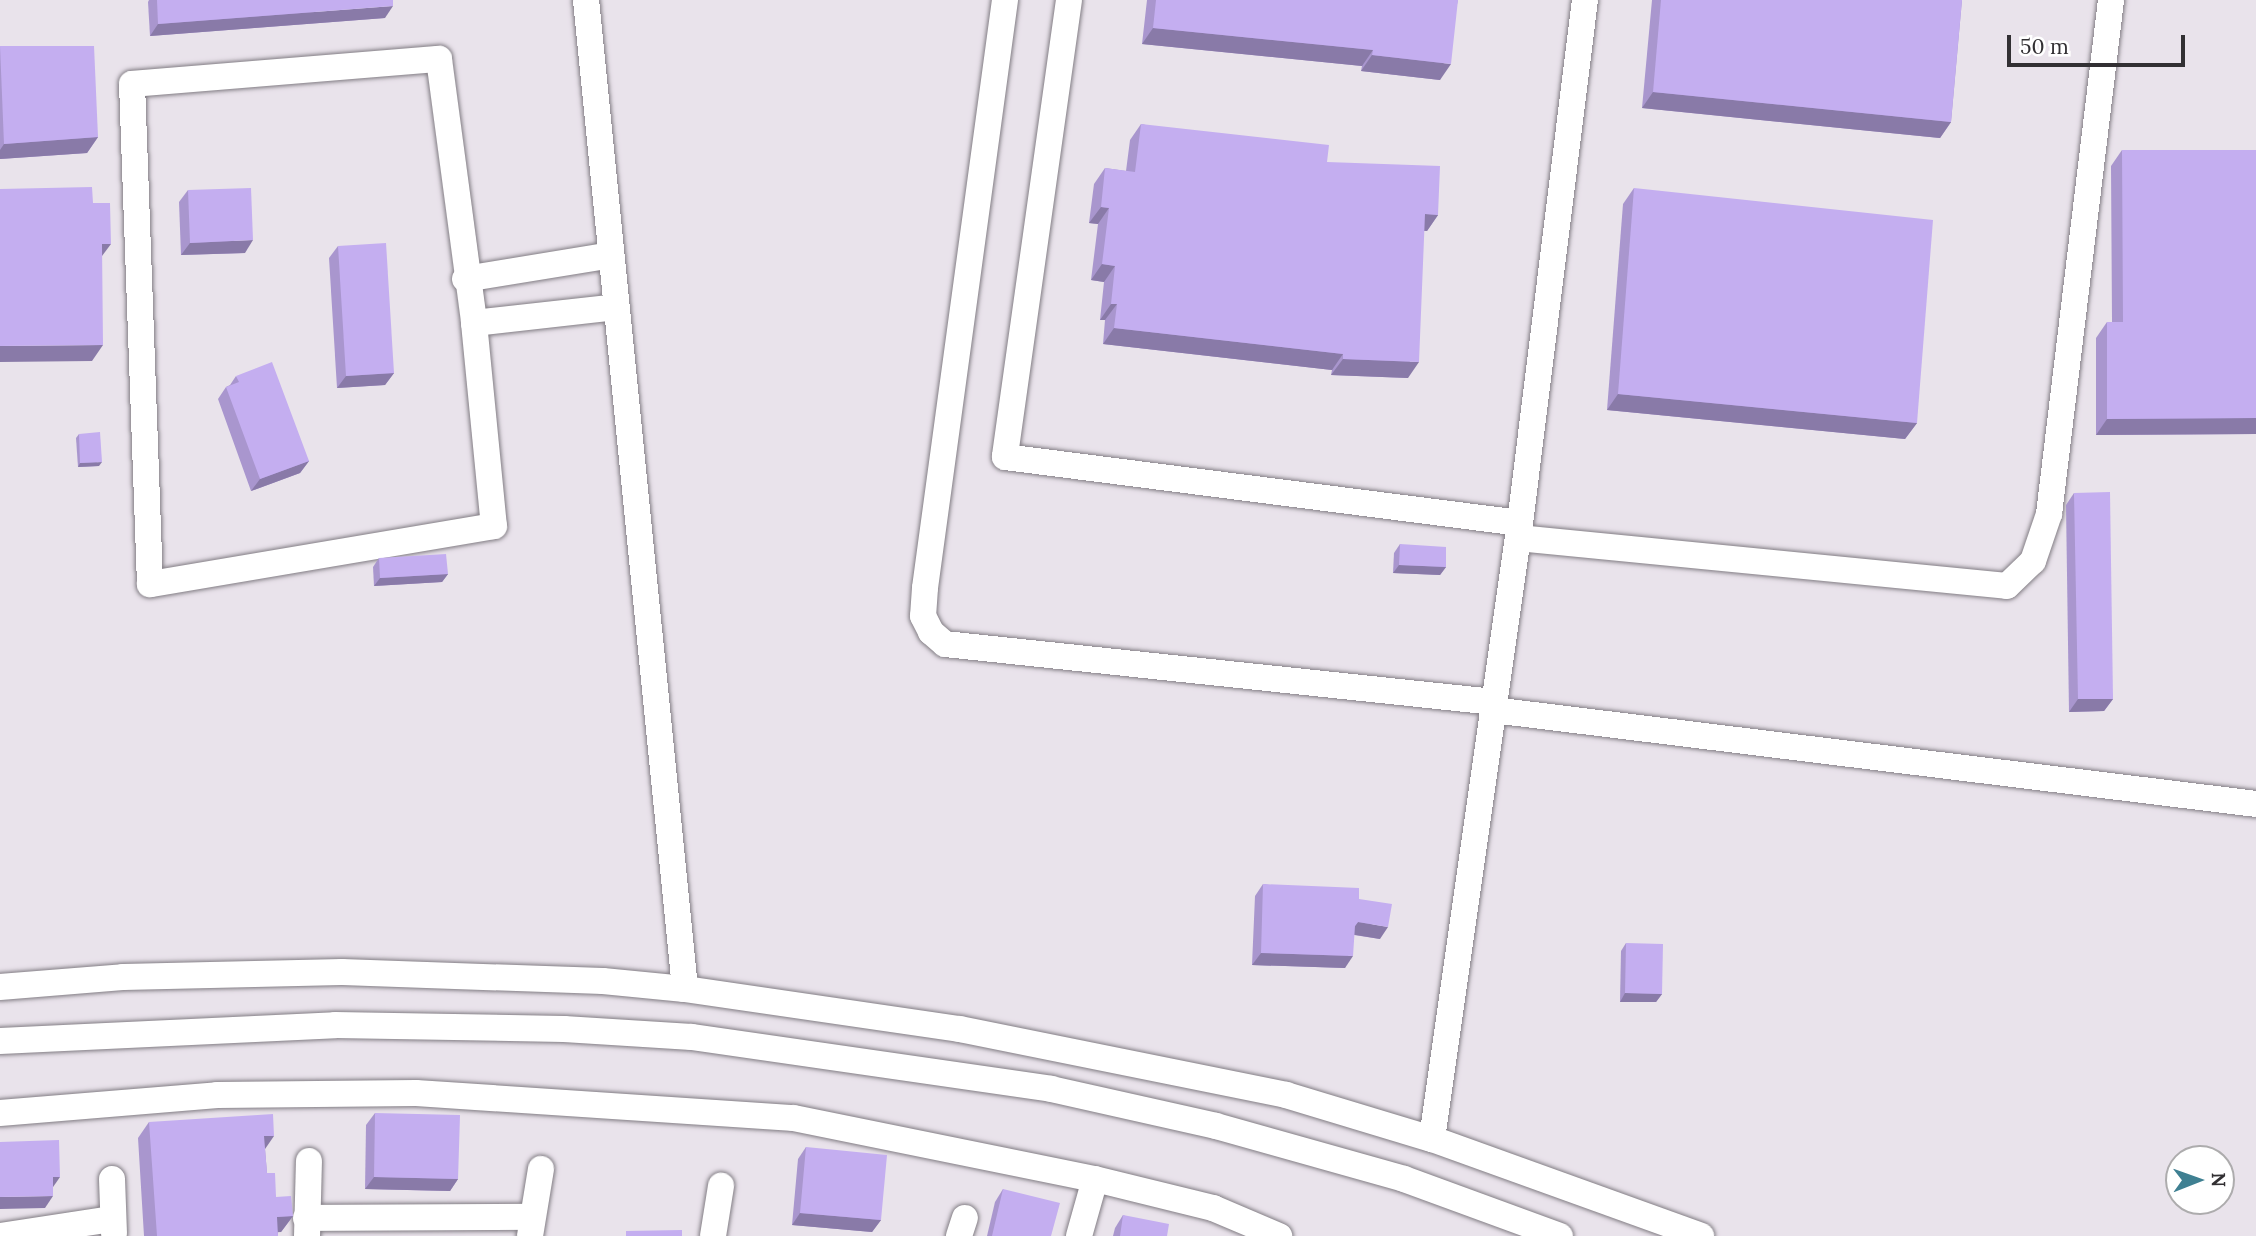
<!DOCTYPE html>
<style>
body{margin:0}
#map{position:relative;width:2256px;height:1236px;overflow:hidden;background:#e9e3eb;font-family:Lora,serif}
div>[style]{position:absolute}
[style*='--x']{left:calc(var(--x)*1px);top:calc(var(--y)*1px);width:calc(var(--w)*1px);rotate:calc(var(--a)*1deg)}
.roads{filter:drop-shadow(0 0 2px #827d84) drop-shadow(0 0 2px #827d84)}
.minor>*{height:26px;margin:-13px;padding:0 13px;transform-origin:13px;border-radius:13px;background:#fff}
.wall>*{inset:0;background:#a996ce}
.shaded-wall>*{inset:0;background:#897aa8}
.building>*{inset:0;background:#c4aef0}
span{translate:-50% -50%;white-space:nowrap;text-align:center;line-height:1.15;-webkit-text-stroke:7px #fff;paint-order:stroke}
.north{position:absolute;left:2165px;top:1145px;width:70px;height:70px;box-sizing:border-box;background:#fff;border:2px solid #adacad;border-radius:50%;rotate:89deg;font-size:19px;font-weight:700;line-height:28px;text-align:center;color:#323033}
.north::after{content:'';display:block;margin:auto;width:24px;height:32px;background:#3f8092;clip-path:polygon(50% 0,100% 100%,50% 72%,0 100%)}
.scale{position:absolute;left:2007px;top:35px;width:178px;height:32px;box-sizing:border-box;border:4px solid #323033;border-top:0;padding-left:9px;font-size:21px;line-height:24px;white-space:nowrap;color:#323033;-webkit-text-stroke:5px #fff;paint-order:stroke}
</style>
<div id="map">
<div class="roads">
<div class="minor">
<div style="--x:586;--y:0;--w:994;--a:84.28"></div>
<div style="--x:1005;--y:0;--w:593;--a:97.75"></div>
<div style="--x:925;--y:588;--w:28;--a:94"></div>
<div style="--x:923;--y:616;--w:18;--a:63"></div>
<div style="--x:931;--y:632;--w:18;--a:41"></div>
<div style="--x:945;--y:644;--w:552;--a:6.03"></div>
<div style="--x:1069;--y:0;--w:461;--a:98"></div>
<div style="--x:1005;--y:457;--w:519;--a:7.3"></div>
<div style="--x:439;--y:59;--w:266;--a:82.4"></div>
<div style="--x:474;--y:323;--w:204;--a:84.4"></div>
<div style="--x:494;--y:526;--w:349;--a:170.4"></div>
<div style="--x:150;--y:584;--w:500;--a:-92.06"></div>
<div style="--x:132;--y:84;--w:308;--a:-4.7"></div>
<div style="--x:465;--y:279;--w:148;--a:-9.3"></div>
<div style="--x:474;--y:323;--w:143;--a:-6.4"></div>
<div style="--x:1518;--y:538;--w:491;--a:5.6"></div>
<div style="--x:2007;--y:586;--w:36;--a:-44"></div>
<div style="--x:2033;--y:561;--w:50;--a:-71.2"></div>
<div style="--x:2049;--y:514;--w:518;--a:-83.12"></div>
<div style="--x:1493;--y:710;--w:769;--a:7.02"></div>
<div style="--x:0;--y:987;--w:123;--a:-4.6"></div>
<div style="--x:123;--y:977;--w:219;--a:-1.3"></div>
<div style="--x:342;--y:972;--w:261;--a:2"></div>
<div style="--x:603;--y:981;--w:82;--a:5.6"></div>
<div style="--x:685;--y:989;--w:278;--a:8.3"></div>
<div style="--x:960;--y:1029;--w:333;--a:11.4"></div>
<div style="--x:1286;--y:1095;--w:152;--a:16.8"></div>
<div style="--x:1432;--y:1139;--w:286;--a:19.8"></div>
<div style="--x:0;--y:1041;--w:335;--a:-2.7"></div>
<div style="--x:335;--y:1025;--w:229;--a:1"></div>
<div style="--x:564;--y:1029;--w:128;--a:3.6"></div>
<div style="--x:692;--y:1037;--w:363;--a:8.2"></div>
<div style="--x:1051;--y:1089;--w:169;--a:12.6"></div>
<div style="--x:1216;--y:1126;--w:195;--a:15.7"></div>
<div style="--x:1404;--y:1179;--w:166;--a:20.1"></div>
<div style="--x:0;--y:1113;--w:218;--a:-4.7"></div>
<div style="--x:217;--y:1095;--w:199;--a:-0.6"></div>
<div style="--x:416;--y:1093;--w:379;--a:3.8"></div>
<div style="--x:794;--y:1118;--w:307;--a:11.5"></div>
<div style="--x:1095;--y:1179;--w:122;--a:13.8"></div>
<div style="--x:1213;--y:1208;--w:72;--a:23"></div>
<div style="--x:1432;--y:1139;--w:622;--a:-81.87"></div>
<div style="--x:1520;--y:523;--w:527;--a:-82.92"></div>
<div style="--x:112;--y:1179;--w:54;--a:87.9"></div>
<div style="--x:306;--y:1218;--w:225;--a:-0.3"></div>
<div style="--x:0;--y:1236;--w:114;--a:-8.6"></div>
<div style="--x:307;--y:1236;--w:75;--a:-88.5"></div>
<div style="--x:530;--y:1236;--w:68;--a:-80.7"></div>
<div style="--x:713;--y:1236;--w:51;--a:-80.9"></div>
<div style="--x:959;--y:1236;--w:19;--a:-72"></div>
<div style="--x:1079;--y:1236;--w:59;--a:-74.3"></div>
</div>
</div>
<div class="wall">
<div style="clip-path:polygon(149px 0,157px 0,385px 18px,150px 36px,148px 2px)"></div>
<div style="clip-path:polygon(1147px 0,1458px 0,1440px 80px,1361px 71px,1362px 66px,1142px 44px)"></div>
<div style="clip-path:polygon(1652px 0,1962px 0,1951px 122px,1940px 138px,1642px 108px)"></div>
<div style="clip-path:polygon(0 46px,98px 137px,87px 153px,0 159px)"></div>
<div style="clip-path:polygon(1141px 124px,1327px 162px,1438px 215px,1427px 231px,1424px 231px,1408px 378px,1331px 375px,1332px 370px,1103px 344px,1105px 320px,1100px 320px,1104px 282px,1091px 280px,1098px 224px,1089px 223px,1094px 184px,1105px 168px,1126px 171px,1130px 140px)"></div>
<div style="clip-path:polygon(2122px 150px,2256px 150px,2256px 434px,2096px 435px,2096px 338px,2107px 322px,2112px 322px,2111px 166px)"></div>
<div style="clip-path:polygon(1634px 188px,1917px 423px,1905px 439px,1607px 410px,1623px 204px)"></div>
<div style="clip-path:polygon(188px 190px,245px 253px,181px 255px,179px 202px)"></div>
<div style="clip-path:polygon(338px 246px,394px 373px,385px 385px,337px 388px,329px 258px)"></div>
<div style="clip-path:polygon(236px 376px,309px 461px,300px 473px,251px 491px,218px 399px,226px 387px,230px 385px)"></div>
<div style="clip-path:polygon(79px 434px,99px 466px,78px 467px,76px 438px)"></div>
<div style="clip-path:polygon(2074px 493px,2113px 699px,2104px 711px,2069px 712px,2066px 505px)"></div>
<div style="clip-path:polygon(1400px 544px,1446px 567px,1440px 575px,1393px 573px,1394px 553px)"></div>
<div style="clip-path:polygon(379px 558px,448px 574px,442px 582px,374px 586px,373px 567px)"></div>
<div style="clip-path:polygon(1263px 884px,1359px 899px,1380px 939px,1354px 935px,1345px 968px,1252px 965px,1255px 896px)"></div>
<div style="clip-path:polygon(1626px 943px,1662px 994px,1656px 1002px,1620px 1002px,1621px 951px)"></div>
<div style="clip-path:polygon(375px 1113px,458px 1179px,450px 1191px,365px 1189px,366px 1125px)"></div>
<div style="clip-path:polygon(149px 1122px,265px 1149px,267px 1173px,276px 1197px,293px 1216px,281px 1232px,278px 1232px,278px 1236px,144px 1236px,138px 1138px)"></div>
<div style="clip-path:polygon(806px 1147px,881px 1220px,872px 1232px,792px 1225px,798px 1159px)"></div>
<div style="clip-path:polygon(1003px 1189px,1051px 1236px,987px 1236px,995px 1202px)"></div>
<div style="clip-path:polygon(1123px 1215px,1167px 1236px,1113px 1236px,1115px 1228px)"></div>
</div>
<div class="shaded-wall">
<div style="clip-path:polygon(393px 6px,385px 18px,150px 36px,158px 24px)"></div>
<div style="clip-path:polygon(1153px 28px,1373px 50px,1362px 66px,1142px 44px)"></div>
<div style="clip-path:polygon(1372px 55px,1451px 64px,1440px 80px,1361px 71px)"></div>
<div style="clip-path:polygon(1653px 92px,1951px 122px,1940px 138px,1642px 108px)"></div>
<div style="clip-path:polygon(98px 137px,87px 153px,0 159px,0 150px,4px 144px)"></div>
<div style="clip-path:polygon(1101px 207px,1109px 208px,1098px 224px,1089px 223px)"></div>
<div style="clip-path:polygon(1425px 214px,1438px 215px,1427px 231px,1413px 230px)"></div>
<div style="clip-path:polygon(253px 240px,245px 253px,181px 255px,190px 243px)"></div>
<div style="clip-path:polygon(102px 244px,111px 244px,99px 260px)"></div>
<div style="clip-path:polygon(1102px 264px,1115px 266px,1104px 282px,1091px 280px)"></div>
<div style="clip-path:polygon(1111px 304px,1117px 304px,1105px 320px,1100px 320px)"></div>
<div style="clip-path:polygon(1114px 328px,1343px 354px,1332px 370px,1103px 344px)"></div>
<div style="clip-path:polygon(103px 345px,92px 361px,0 362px,0 346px)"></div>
<div style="clip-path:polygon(1343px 359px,1419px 362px,1408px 378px,1331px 375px)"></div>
<div style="clip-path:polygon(394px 373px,385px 385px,337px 388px,346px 376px)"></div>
<div style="clip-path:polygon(1618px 394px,1917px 423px,1905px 439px,1607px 410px)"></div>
<div style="clip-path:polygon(2256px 418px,2256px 434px,2096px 435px,2107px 419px)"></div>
<div style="clip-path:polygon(309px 461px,300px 473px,251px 491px,260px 479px)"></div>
<div style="clip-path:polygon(102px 462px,99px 466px,78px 467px,80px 463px)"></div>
<div style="clip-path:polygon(1399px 565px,1446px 567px,1440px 575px,1393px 573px)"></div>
<div style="clip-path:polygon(448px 574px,442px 582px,374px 586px,380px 578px)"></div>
<div style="clip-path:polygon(2078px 699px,2113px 699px,2104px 711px,2069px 712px)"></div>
<div style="clip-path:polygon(1358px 922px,1388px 927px,1380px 939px,1350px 934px,1346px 938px)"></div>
<div style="clip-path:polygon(1261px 953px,1353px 956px,1345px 968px,1252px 965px)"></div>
<div style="clip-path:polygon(1625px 993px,1662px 994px,1656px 1002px,1620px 1002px)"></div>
<div style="clip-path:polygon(264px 1136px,274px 1136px,263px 1152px)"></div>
<div style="clip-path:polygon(53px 1177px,60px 1177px,51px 1190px)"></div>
<div style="clip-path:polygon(374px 1177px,458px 1179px,450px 1191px,365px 1189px)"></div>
<div style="clip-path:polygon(53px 1196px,45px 1208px,0 1209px,0 1197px)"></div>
<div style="clip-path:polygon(800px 1213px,881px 1220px,872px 1232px,792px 1225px)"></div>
<div style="clip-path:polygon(293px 1216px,281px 1232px,266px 1233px,277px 1217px)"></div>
</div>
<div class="building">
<div style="clip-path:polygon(157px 0,393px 0,393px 6px,158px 24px)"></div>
<div style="clip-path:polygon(1156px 0,1458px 0,1451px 64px,1372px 55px,1373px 50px,1153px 28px)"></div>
<div style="clip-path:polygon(1661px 0,1962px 0,1951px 122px,1653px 92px)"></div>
<div style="clip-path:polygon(0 46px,94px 46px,98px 137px,4px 144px)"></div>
<div style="clip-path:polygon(1141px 124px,1329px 145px,1327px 162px,1440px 166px,1438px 215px,1425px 214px,1419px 362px,1343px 359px,1343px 354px,1114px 328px,1117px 304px,1111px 304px,1115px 266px,1102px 264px,1109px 208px,1101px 207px,1105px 168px,1135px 172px)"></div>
<div style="clip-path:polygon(2122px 150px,2256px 150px,2256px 418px,2107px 419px,2107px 322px,2123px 322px)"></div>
<div style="clip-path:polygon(92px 187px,93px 203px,110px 203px,111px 244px,102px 244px,103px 345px,0 346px,0 189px)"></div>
<div style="clip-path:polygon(251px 188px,253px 240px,190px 243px,188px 190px)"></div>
<div style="clip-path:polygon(1634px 188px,1933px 220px,1917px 423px,1618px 394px)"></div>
<div style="clip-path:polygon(386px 243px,394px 373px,346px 376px,338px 246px)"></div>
<div style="clip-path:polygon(272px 362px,309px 461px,260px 479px,226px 387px,239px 382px,236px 376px)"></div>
<div style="clip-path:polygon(100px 432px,102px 462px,80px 463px,79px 434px)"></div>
<div style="clip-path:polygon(2110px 492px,2113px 699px,2078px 699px,2074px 493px)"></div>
<div style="clip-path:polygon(1400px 544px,1446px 547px,1446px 567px,1399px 565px)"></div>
<div style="clip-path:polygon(446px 554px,448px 574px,380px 578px,379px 558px)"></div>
<div style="clip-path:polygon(1263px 884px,1359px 888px,1359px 899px,1392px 904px,1388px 927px,1358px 922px,1355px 926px,1353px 956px,1261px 953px)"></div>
<div style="clip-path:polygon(1626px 943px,1663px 944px,1662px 994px,1625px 993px)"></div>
<div style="clip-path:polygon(375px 1113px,460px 1115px,458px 1179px,374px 1177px)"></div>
<div style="clip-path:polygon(273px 1114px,274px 1136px,264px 1136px,267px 1173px,275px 1173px,276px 1197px,291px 1196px,293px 1216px,277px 1217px,278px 1236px,157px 1236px,149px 1122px)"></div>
<div style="clip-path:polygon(59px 1140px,60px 1177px,53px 1177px,53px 1196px,0 1197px,0 1142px)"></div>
<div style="clip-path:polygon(806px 1147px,887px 1155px,881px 1220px,800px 1213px)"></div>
<div style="clip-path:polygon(1003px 1189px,1060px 1203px,1051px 1236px,992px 1236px)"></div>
<div style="clip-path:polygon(1123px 1215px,1169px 1224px,1167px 1236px,1120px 1236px)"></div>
<div style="clip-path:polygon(682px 1230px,682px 1236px,626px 1236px,626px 1231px)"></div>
</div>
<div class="north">N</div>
<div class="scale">50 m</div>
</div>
